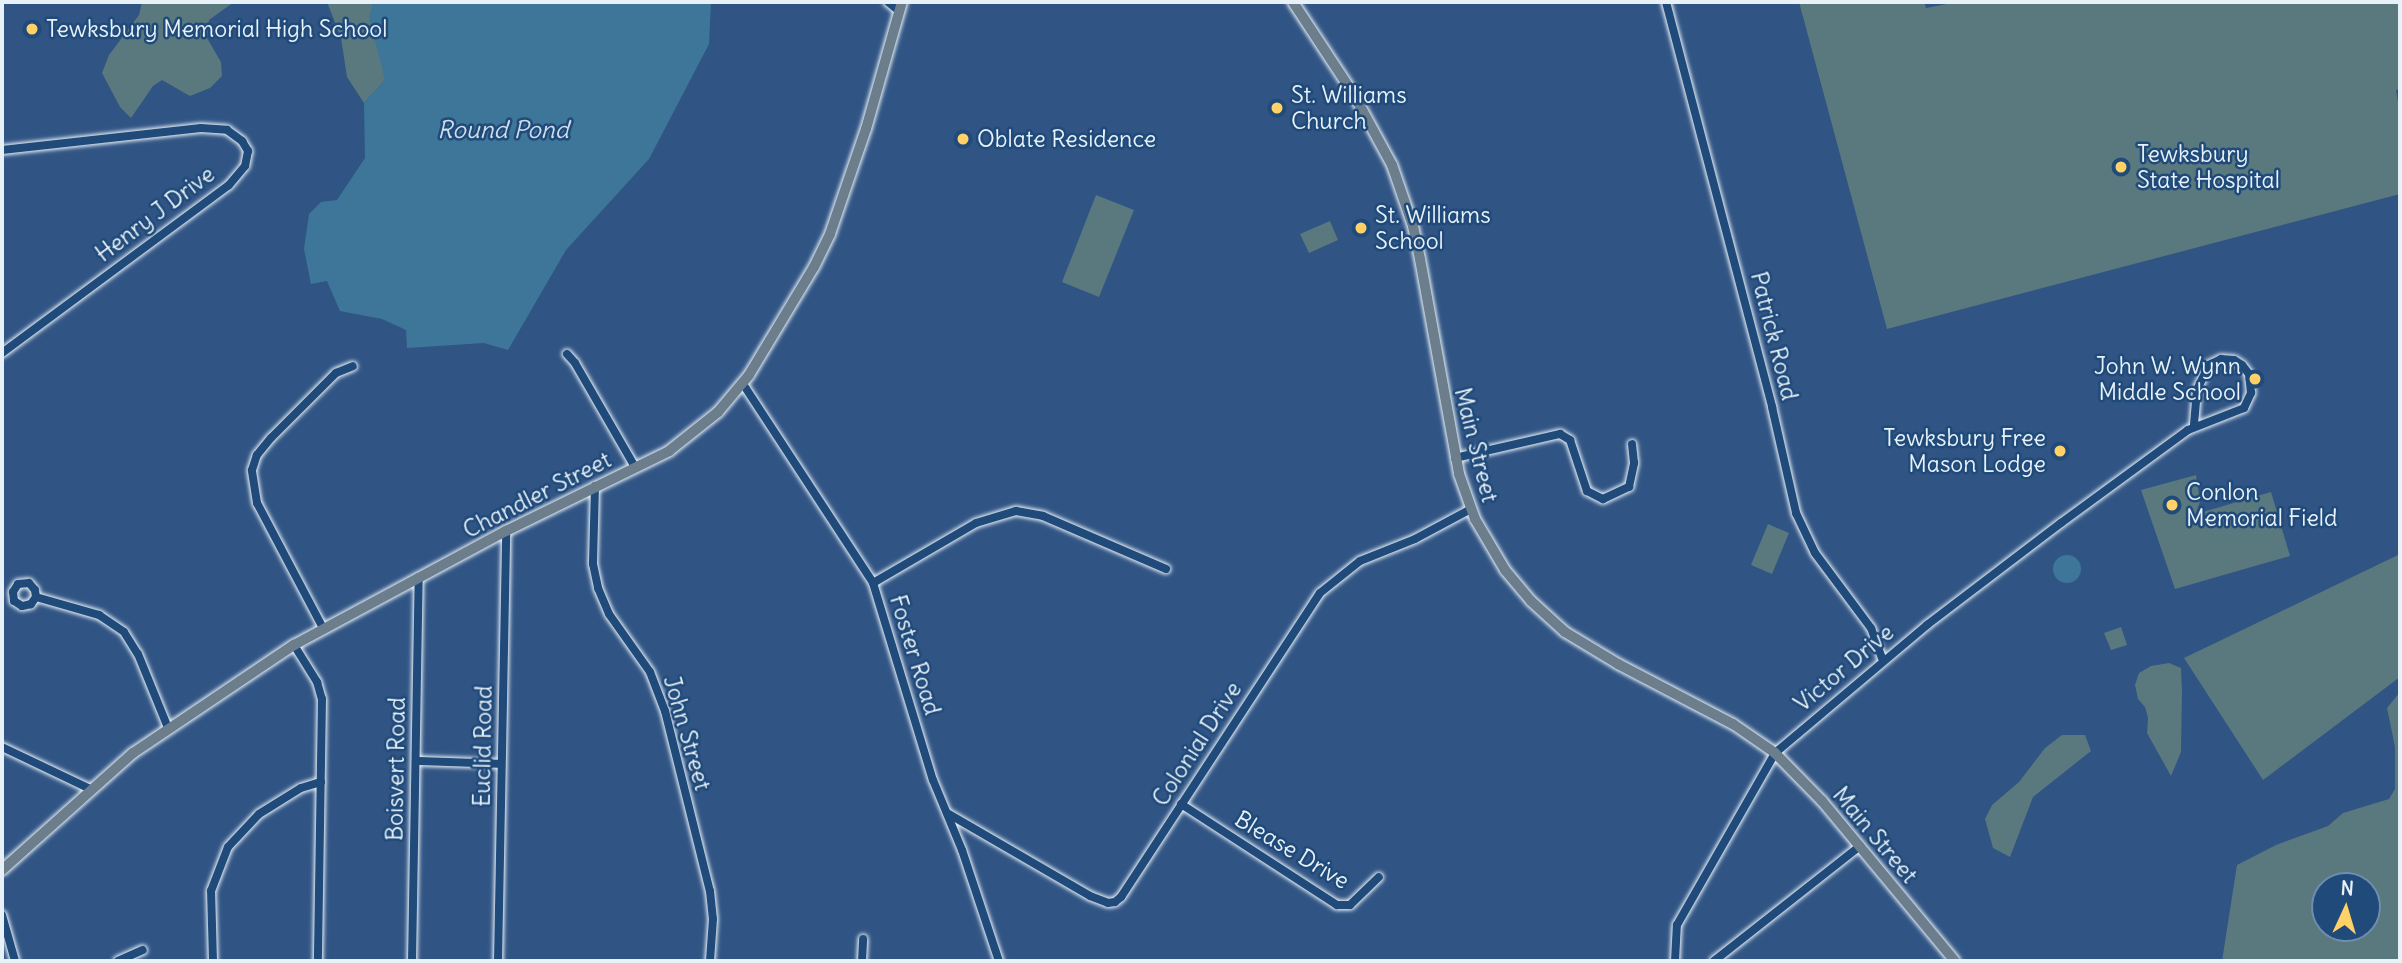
<!DOCTYPE html>
<style>
body{margin:0}
#map{position:relative;width:2402px;height:963px;overflow:hidden;background:#305484;font-family:Delius,sans-serif}
div>[style]{position:absolute}
[style*='--x']{left:calc(var(--x)*1px);top:calc(var(--y)*1px);width:calc(var(--w)*1px);rotate:calc(var(--a)*1deg)}
.green>*{inset:0;background:#59797e}
.water>*{inset:0;background:#3e769a}
.round{border-radius:50%}
.roads{filter:drop-shadow(0 0 2px #e8f1f8) drop-shadow(0 0 2px #e8f1f8)}
.minor>*{height:8px;margin:-4px;padding:0 4px;transform-origin:4px;border-radius:4px;background:#1f4a7a}
.major>*{height:10px;margin:-5px;padding:0 5px;transform-origin:5px;border-radius:5px;background:#6c7d8c}
.dots>*{width:19px;height:19px;translate:-50% -50%;box-sizing:border-box;border:4px solid #1f4a7a;border-radius:50%}
span{translate:-50% -50%;white-space:nowrap;text-align:center;line-height:1.15;-webkit-text-stroke:5px #1f4a7a;paint-order:stroke}
.poi-label{font-size:23px;color:#e8f1f8}
.left{translate:0 -50%;text-align:left}
.right{translate:-100% -50%;text-align:right}
.street-label{font-size:23px;color:#e8f1f8}
.water-label{font-size:24px;color:#cedfea;font-style:italic}
.frame{position:absolute;inset:0;border:4px solid #e8f1f8;pointer-events:none}
.north{position:absolute;left:2311px;top:872px;width:70px;height:70px;box-sizing:border-box;background:#1f4a7a;border:2px solid #6f8dac;border-radius:50%;rotate:4deg;font-size:19px;font-weight:700;line-height:28px;text-align:center;color:#e8f1f8}
.north::after{content:'';display:block;margin:auto;width:24px;height:32px;background:#ffd166;clip-path:polygon(50% 0,100% 100%,50% 72%,0 100%)}
</style>
<div id="map">
<div class="green">
<div style="clip-path:polygon(142px 2px,234px 2px,209px 20px,207px 38px,221px 62px,222px 76px,210px 88px,190px 96px,162px 80px,153px 86px,131px 118px,120px 107px,102px 73px,109px 55px,139px 15px)"></div>
<div style="clip-path:polygon(327px 2px,376px 2px,385px 80px,364px 103px,347px 77px,341px 38px)"></div>
<div style="clip-path:polygon(1799px 2px,1924px 2px,1926px 8px,1957px 2px,2400px 2px,2400px 89px,2396px 90px,2400px 113px,2400px 194px,1887px 329px)"></div>
<div style="clip-path:polygon(1096px 195px,1134px 210px,1099px 297px,1062px 282px)"></div>
<div style="clip-path:polygon(1330px 221px,1338px 240px,1309px 253px,1300px 234px)"></div>
<div style="clip-path:polygon(2196px 475px,2200px 501px,2196px 514px,2271px 492px,2290px 556px,2175px 589px,2141px 490px)"></div>
<div style="clip-path:polygon(1768px 524px,1789px 533px,1772px 574px,1751px 565px)"></div>
<div style="clip-path:polygon(2400px 554px,2400px 677px,2263px 780px,2184px 658px)"></div>
<div style="clip-path:polygon(2121px 627px,2127px 645px,2111px 650px,2104px 633px)"></div>
<div style="clip-path:polygon(2169px 663px,2181px 668px,2182px 692px,2181px 752px,2171px 776px,2147px 733px,2148px 718px,2145px 707px,2138px 699px,2135px 685px,2139px 673px,2151px 666px)"></div>
<div style="clip-path:polygon(evenodd,2400px 692px,2400px 961px,2222px 961px,2237px 865px,2276px 845px,2328px 826px,2343px 813px,2389px 799px,2395px 789px,2395px 747px,2387px 708px,2400px 692px,2325px 886px,2367px 886px,2367px 928px,2325px 928px,2325px 886px)"></div>
<div style="clip-path:polygon(2062px 735px,2085px 735px,2091px 751px,2033px 797px,2010px 857px,1993px 848px,1985px 819px,1992px 805px,2019px 782px,2045px 748px)"></div>
</div>
<div class="water">
<div style="clip-path:polygon(373px 2px,711px 2px,709px 44px,649px 159px,566px 250px,508px 350px,484px 343px,407px 348px,406px 330px,382px 319px,340px 311px,327px 281px,311px 284px,304px 249px,309px 214px,321px 202px,337px 200px,365px 158px,364px 103px,385px 80px,369px 17px)"></div>
<div class="round" style="left:2053px;top:555px;width:28px;height:28px"></div>
</div>
<div class="roads">
<div class="minor">
<div style="--x:888;--y:2;--w:14;--a:39"></div>
<div style="--x:1666;--y:2;--w:419;--a:75.3"></div>
<div style="--x:1772;--y:407;--w:109;--a:77.2"></div>
<div style="--x:1796;--y:513;--w:44;--a:64.6"></div>
<div style="--x:1815;--y:553;--w:94;--a:53.3"></div>
<div style="--x:1871;--y:628;--w:35;--a:70"></div>
<div style="--x:2;--y:150;--w:200;--a:-6.3"></div>
<div style="--x:201;--y:128;--w:26;--a:4"></div>
<div style="--x:227;--y:130;--w:19;--a:36"></div>
<div style="--x:242;--y:141;--w:12;--a:59"></div>
<div style="--x:248;--y:151;--w:15;--a:101"></div>
<div style="--x:245;--y:166;--w:25;--a:130"></div>
<div style="--x:229;--y:185;--w:282;--a:143.5"></div>
<div style="--x:567;--y:354;--w:12;--a:48"></div>
<div style="--x:575;--y:363;--w:120;--a:60"></div>
<div style="--x:743;--y:384;--w:238;--a:56.8"></div>
<div style="--x:873;--y:583;--w:206;--a:73.1"></div>
<div style="--x:933;--y:780;--w:76;--a:67.5"></div>
<div style="--x:962;--y:850;--w:117;--a:71.6"></div>
<div style="--x:1455;--y:458;--w:108;--a:-12.9"></div>
<div style="--x:1560;--y:434;--w:12;--a:31"></div>
<div style="--x:1570;--y:440;--w:54;--a:71.6"></div>
<div style="--x:1587;--y:491;--w:18;--a:27"></div>
<div style="--x:1603;--y:499;--w:29;--a:-25"></div>
<div style="--x:1629;--y:487;--w:25;--a:-78"></div>
<div style="--x:1634;--y:463;--w:19;--a:-96"></div>
<div style="--x:595;--y:486;--w:78;--a:91.5"></div>
<div style="--x:593;--y:564;--w:25;--a:78"></div>
<div style="--x:598;--y:588;--w:28;--a:67"></div>
<div style="--x:609;--y:614;--w:71;--a:54.7"></div>
<div style="--x:650;--y:672;--w:42;--a:69"></div>
<div style="--x:665;--y:711;--w:186;--a:76"></div>
<div style="--x:710;--y:891;--w:28;--a:84"></div>
<div style="--x:713;--y:919;--w:42;--a:94.1"></div>
<div style="--x:873;--y:583;--w:119;--a:-30.2"></div>
<div style="--x:976;--y:523;--w:42;--a:-16.7"></div>
<div style="--x:1016;--y:511;--w:27;--a:10"></div>
<div style="--x:1043;--y:516;--w:134;--a:23.3"></div>
<div style="--x:36;--y:597;--w:9;--a:126"></div>
<div style="--x:31;--y:604;--w:9;--a:167"></div>
<div style="--x:22;--y:606;--w:9;--a:-148"></div>
<div style="--x:14;--y:601;--w:9;--a:-96"></div>
<div style="--x:13;--y:592;--w:9;--a:-58"></div>
<div style="--x:18;--y:584;--w:11;--a:-5"></div>
<div style="--x:29;--y:583;--w:9;--a:49"></div>
<div style="--x:35;--y:590;--w:7;--a:82"></div>
<div style="--x:36;--y:597;--w:66;--a:15.9"></div>
<div style="--x:99;--y:615;--w:30;--a:34"></div>
<div style="--x:124;--y:632;--w:26;--a:58"></div>
<div style="--x:138;--y:654;--w:80;--a:67.9"></div>
<div style="--x:323;--y:628;--w:141;--a:-117.8"></div>
<div style="--x:257;--y:503;--w:33;--a:-99"></div>
<div style="--x:252;--y:470;--w:16;--a:-72"></div>
<div style="--x:257;--y:455;--w:22;--a:-51"></div>
<div style="--x:271;--y:438;--w:92;--a:-45"></div>
<div style="--x:336;--y:373;--w:18;--a:-22"></div>
<div style="--x:294;--y:645;--w:44;--a:58.1"></div>
<div style="--x:317;--y:682;--w:18;--a:74"></div>
<div style="--x:322;--y:699;--w:262;--a:90.9"></div>
<div style="--x:2;--y:747;--w:98;--a:25.5"></div>
<div style="--x:416;--y:761;--w:85;--a:2"></div>
<div style="--x:1181;--y:804;--w:186;--a:32.9"></div>
<div style="--x:1337;--y:905;--w:13;--a:0"></div>
<div style="--x:1350;--y:905;--w:40;--a:-44"></div>
<div style="--x:947;--y:813;--w:165;--a:30.1"></div>
<div style="--x:1090;--y:896;--w:19;--a:21"></div>
<div style="--x:1108;--y:903;--w:7;--a:-8"></div>
<div style="--x:1115;--y:902;--w:8;--a:-40"></div>
<div style="--x:1121;--y:897;--w:363;--a:-56.8"></div>
<div style="--x:1320;--y:593;--w:51;--a:-38.7"></div>
<div style="--x:1360;--y:561;--w:59;--a:-21.8"></div>
<div style="--x:1415;--y:539;--w:64;--a:-28.2"></div>
<div style="--x:2;--y:915;--w:48;--a:74.2"></div>
<div style="--x:118;--y:961;--w:27;--a:-24"></div>
<div style="--x:213;--y:961;--w:70;--a:-91.6"></div>
<div style="--x:211;--y:891;--w:47;--a:-68.9"></div>
<div style="--x:228;--y:847;--w:45;--a:-46.8"></div>
<div style="--x:259;--y:814;--w:49;--a:-31.8"></div>
<div style="--x:301;--y:788;--w:21;--a:-17"></div>
<div style="--x:412;--y:961;--w:384;--a:-89"></div>
<div style="--x:498;--y:961;--w:430;--a:-88.9"></div>
<div style="--x:862;--y:961;--w:22;--a:-87"></div>
<div style="--x:1675;--y:961;--w:36;--a:-87"></div>
<div style="--x:1677;--y:925;--w:198;--a:-60.3"></div>
<div style="--x:1775;--y:753;--w:199;--a:-40.1"></div>
<div style="--x:1927;--y:625;--w:168;--a:-37.3"></div>
<div style="--x:2061;--y:523;--w:157;--a:-36.2"></div>
<div style="--x:2188;--y:430;--w:60;--a:-21.4"></div>
<div style="--x:2244;--y:408;--w:17;--a:-65"></div>
<div style="--x:2251;--y:393;--w:19;--a:-96"></div>
<div style="--x:2249;--y:374;--w:11;--a:-128"></div>
<div style="--x:2242;--y:365;--w:9;--a:-148"></div>
<div style="--x:2234;--y:360;--w:13;--a:-176"></div>
<div style="--x:2221;--y:359;--w:13;--a:153"></div>
<div style="--x:2209;--y:365;--w:28;--a:116"></div>
<div style="--x:2197;--y:390;--w:36;--a:95"></div>
<div style="--x:1714;--y:961;--w:186;--a:-38.2"></div>
</div>
<div class="major">
<div style="--x:1293;--y:2;--w:111;--a:56.7"></div>
<div style="--x:1354;--y:95;--w:80;--a:61.5"></div>
<div style="--x:1392;--y:165;--w:65;--a:71"></div>
<div style="--x:1413;--y:226;--w:34;--a:78"></div>
<div style="--x:1420;--y:259;--w:219;--a:79.7"></div>
<div style="--x:1459;--y:474;--w:48;--a:70.4"></div>
<div style="--x:1475;--y:519;--w:59;--a:59.5"></div>
<div style="--x:1505;--y:570;--w:40;--a:50"></div>
<div style="--x:1531;--y:601;--w:46;--a:42.4"></div>
<div style="--x:1565;--y:632;--w:62;--a:31.1"></div>
<div style="--x:1618;--y:664;--w:130;--a:27.6"></div>
<div style="--x:1733;--y:724;--w:51;--a:34.6"></div>
<div style="--x:1775;--y:753;--w:67;--a:45.6"></div>
<div style="--x:1822;--y:801;--w:208;--a:50.3"></div>
<div style="--x:2;--y:870;--w:176;--a:-41.8"></div>
<div style="--x:133;--y:753;--w:194;--a:-33.9"></div>
<div style="--x:294;--y:645;--w:241;--a:-28.3"></div>
<div style="--x:506;--y:531;--w:182;--a:-26.1"></div>
<div style="--x:669;--y:451;--w:63;--a:-38.5"></div>
<div style="--x:718;--y:412;--w:48;--a:-50"></div>
<div style="--x:749;--y:375;--w:126;--a:-59"></div>
<div style="--x:814;--y:267;--w:37;--a:-64"></div>
<div style="--x:830;--y:234;--w:111;--a:-71.1"></div>
<div style="--x:866;--y:129;--w:132;--a:-74.2"></div>
</div>
</div>
<div class="dots">
<div style="left:32px;top:29px;background:#ffd166"></div>
<div style="left:1277px;top:108px;background:#ffd166"></div>
<div style="left:963px;top:139px;background:#ffd166"></div>
<div style="left:2121px;top:167px;background:#ffd166"></div>
<div style="left:1361px;top:228px;background:#ffd166"></div>
<div style="left:2255px;top:379px;background:#ffd166"></div>
<div style="left:2060px;top:451px;background:#ffd166"></div>
<div style="left:2172px;top:505px;background:#ffd166"></div>
</div>
<div class="poi-label">
<span class="left" style="left:46px;top:29px">Tewksbury Memorial High School</span>
<span class="left" style="left:1291px;top:108px">St. Williams<br>Church</span>
<span class="left" style="left:977px;top:139px">Oblate Residence</span>
<span class="left" style="left:2137px;top:167px">Tewksbury<br>State Hospital</span>
<span class="left" style="left:1375px;top:228px">St. Williams<br>School</span>
<span class="right" style="left:2241px;top:379px">John W. Wynn<br>Middle School</span>
<span class="right" style="left:2046px;top:451px">Tewksbury Free<br>Mason Lodge</span>
<span class="left" style="left:2186px;top:505px">Conlon<br>Memorial Field</span>
</div>
<div class="street-label">
<span style="left:155px;top:214px;rotate:-37deg">Henry J Drive</span>
<span style="left:1774px;top:336px;rotate:76deg">Patrick Road</span>
<span style="left:1476px;top:445px;rotate:76deg">Main Street</span>
<span style="left:537px;top:495px;rotate:-27deg">Chandler Street</span>
<span style="left:915px;top:655px;rotate:73deg">Foster Road</span>
<span style="left:1844px;top:668px;rotate:-40deg">Victor Drive</span>
<span style="left:687px;top:733px;rotate:74deg">John Street</span>
<span style="left:1197px;top:744px;rotate:-57deg">Colonial Drive</span>
<span style="left:483px;top:746px;rotate:-89deg">Euclid Road</span>
<span style="left:396px;top:769px;rotate:-89deg">Boisvert Road</span>
<span style="left:1875px;top:835px;rotate:50deg">Main Street</span>
<span style="left:1292px;top:850px;rotate:31deg">Blease Drive</span>
</div>
<div class="water-label">
<span style="left:503px;top:130px">Round Pond</span>
</div>
<div class="frame"></div>
<div class="north">N</div>
</div>
